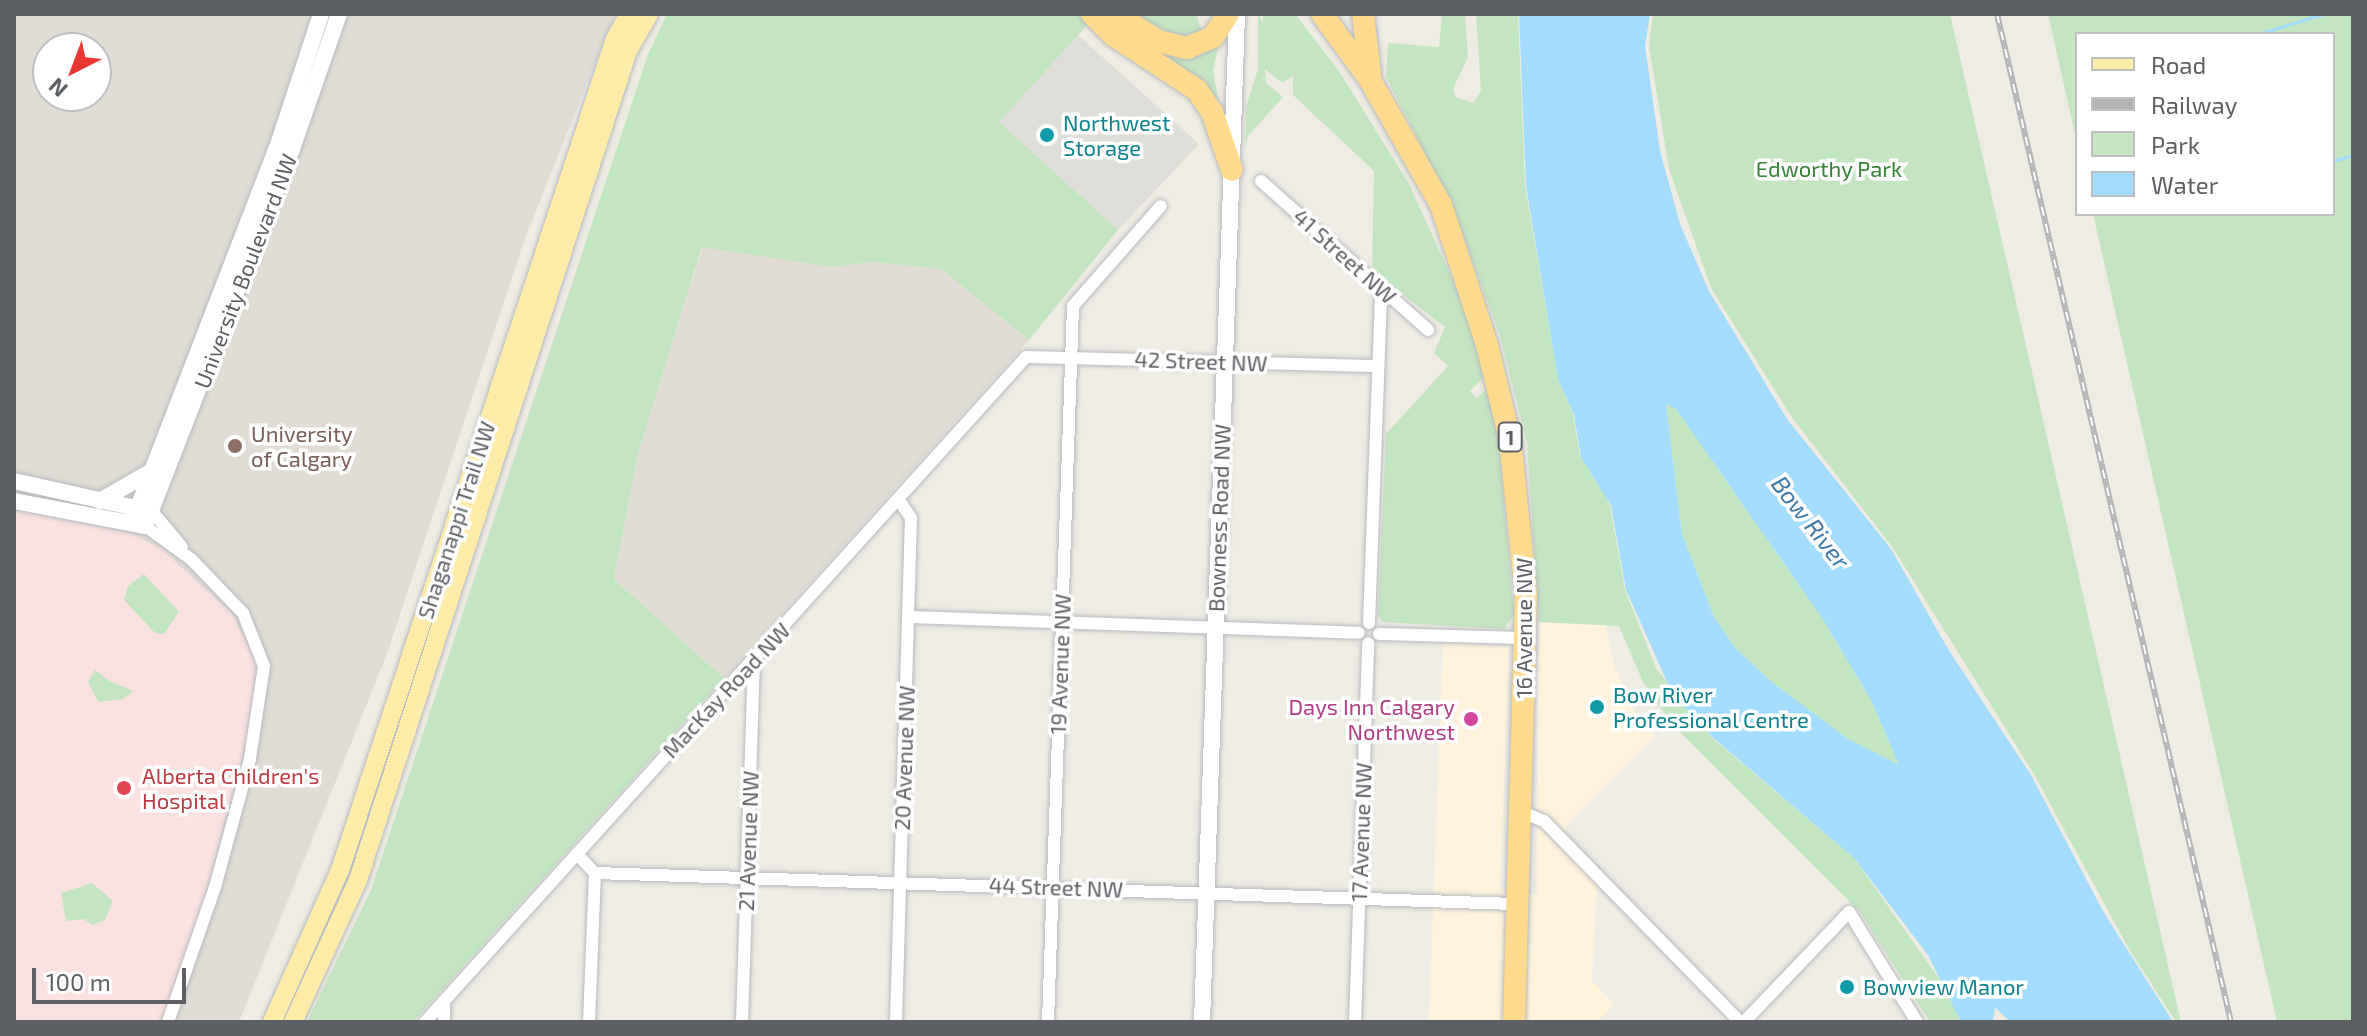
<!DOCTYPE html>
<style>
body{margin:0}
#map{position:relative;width:2367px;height:1036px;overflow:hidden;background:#efece4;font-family:"Exo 2",sans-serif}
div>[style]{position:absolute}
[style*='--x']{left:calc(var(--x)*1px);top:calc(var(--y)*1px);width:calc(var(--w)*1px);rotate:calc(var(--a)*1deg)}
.commercial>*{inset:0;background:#fef3da}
.industrial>*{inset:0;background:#e0ded8}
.education>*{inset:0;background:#e1ddd5}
.medical>*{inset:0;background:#fbe1e0}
.green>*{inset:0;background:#c3e6c1}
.water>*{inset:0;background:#a4dcff}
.stream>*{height:3px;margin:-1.5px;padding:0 1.5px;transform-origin:1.5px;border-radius:1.5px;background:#a4dcff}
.roads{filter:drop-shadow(0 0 2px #b7babe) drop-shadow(0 0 2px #b7babe)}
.street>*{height:12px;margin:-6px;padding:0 6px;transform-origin:6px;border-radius:6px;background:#fff}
.secondary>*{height:16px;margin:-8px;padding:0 8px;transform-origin:8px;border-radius:8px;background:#fff}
.primary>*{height:18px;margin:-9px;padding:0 9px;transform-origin:9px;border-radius:9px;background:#ffeca9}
.highway>*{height:22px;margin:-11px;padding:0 11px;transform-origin:11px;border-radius:11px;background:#fdda8d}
.rail>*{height:6px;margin-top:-3px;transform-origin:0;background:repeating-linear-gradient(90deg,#fff 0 9px,#b3b4b5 0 18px);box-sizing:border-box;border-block:2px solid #b3b4b5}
.dots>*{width:22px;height:22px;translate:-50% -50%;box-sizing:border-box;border:4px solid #fff;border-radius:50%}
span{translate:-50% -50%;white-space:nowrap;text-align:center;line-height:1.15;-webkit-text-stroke:7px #fff;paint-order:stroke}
.shield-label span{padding:2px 6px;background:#fff;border:2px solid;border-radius:6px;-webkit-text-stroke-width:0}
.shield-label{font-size:20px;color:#5c6065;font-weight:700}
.culture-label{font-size:22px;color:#0d838f}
.left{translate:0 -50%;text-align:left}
.park-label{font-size:22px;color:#358334}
.street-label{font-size:22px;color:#5c6065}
.education-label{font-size:22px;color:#785e54}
.hotel-label{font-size:22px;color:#b23c85}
.right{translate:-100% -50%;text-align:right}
.health-label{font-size:22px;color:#be3a42}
.water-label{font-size:24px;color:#3d78a8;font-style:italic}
.frame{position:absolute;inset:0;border:16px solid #5c6065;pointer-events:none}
.legend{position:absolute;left:2075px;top:32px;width:260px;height:184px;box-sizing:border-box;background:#fff;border:2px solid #bebfc1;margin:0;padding:10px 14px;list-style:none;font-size:24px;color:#5c6065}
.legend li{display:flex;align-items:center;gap:16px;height:40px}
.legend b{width:40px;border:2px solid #bebfc1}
.north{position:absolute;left:32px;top:32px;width:80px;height:80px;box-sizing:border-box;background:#fff;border:2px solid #bebfc1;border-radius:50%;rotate:222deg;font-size:22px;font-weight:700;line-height:32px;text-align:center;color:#5c6065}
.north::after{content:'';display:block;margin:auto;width:28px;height:36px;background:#e9342f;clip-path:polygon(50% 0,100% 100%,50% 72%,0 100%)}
.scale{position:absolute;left:32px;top:968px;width:154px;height:36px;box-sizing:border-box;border:4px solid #5c6065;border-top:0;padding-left:10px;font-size:24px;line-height:28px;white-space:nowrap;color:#5c6065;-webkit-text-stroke:6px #fff;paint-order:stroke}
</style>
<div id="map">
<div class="commercial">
<div style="clip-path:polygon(1539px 622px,1605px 625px,1615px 668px,1639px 721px,1655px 736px,1568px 823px,1559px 843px,1597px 881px,1592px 981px,1614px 1005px,1597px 1022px,1429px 1022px,1443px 643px,1509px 647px,1500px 888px,1537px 895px)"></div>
</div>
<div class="industrial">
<div style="clip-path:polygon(1078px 35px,1199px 144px,1118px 230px,998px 122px)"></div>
</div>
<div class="education">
<div style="clip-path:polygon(evenodd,14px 14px,615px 14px,524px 241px,388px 651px,239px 1022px,14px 1022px,14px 14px,48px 48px,96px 48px,96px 96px,48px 96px,48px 48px)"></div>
<div style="clip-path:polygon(703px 246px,831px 267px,873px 262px,941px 269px,1029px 340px,724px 678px,614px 579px,638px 454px)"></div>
</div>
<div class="medical">
<div style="clip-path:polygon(14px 509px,129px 533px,162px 549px,232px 614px,256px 662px,256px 705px,199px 918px,162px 1022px,14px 1022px)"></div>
</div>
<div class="green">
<div style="clip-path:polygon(667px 14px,1084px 14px,1090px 22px,999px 122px,1118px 230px,1029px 340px,941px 269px,873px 262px,831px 267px,702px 247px,638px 454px,614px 579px,724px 678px,413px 1022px,307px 1022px,371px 890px,648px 54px)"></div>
<div style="clip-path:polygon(1133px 14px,1196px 14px,1203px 34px,1176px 36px)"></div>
<div style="clip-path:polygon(1258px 14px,1263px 23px,1263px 14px,1295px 14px,1339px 71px,1409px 184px,1456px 287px,1485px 376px,1470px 391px,1476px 398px,1488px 389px,1498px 434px,1514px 615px,1504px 629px,1382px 622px,1378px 615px,1386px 434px,1448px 366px,1434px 353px,1445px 327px,1372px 271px,1374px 171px,1293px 95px,1293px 76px,1282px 83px,1265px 69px,1266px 83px,1283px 97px,1248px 136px,1245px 149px,1246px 107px,1258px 69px)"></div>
<div style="clip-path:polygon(1442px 14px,1465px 14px,1468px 57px,1453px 89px,1455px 97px,1474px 103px,1481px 90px,1476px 14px,1518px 14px,1525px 186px,1558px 378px,1573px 414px,1580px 456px,1590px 465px,1610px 506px,1625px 590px,1656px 668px,1711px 737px,1854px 858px,1952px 997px,1960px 1022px,1930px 1022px,1859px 911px,1671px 723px,1643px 682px,1619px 626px,1539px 622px,1527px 443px,1500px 336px,1453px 207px,1386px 77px,1388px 43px,1439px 47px)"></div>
<div style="clip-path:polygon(1653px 14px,1950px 14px,2181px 1022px,2176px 1022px,2129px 949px,2034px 774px,1893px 548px,1791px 416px,1711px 288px,1669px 169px,1649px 46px)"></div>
<div style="clip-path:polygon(2048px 14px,2353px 14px,2353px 1022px,2277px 1022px,2093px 214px,2333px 214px,2333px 34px,2077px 34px,2077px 143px)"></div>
<div style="clip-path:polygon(1218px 47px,1213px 71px,1219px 104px,1156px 50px,1184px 58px)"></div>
<div style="clip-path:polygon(1666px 404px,1676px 409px,1822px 618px,1871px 700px,1899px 765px,1891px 765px,1848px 739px,1773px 683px,1735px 648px,1714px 617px,1682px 534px)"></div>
<div style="clip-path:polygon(144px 574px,179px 612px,164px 634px,155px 633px,124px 600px,128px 586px)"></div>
<div style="clip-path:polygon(95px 670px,110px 681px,133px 691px,123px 699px,98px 702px,88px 682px)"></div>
<div style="clip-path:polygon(92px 883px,113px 901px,105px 920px,92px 925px,84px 919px,66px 921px,61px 893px)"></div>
</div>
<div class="water">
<div style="clip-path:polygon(evenodd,1519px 14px,1650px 14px,1645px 46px,1660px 151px,1680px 224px,1709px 291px,1787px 419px,1891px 549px,1948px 649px,2031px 775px,2104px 913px,2173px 1022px,2010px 1022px,1995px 1007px,1993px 1022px,1961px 1022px,1928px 955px,1854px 858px,1711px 736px,1672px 693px,1626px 590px,1611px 506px,1581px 457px,1574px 415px,1558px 379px,1526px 186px,1519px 14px,1666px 404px,1676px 409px,1822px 618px,1871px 700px,1899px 765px,1848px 739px,1773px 683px,1735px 648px,1714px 617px,1682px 534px,1666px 404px)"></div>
</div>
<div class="stream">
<div style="--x:2258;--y:34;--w:68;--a:-17.1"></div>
<div style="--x:2333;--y:161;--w:21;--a:-17"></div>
</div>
<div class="roads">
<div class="street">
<div style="--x:1261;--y:181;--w:224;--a:41.7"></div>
<div style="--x:151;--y:510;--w:48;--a:50"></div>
<div style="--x:145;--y:526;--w:57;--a:35.7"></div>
<div style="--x:191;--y:559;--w:75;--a:46.1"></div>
<div style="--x:243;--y:613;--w:57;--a:68.4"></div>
<div style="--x:264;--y:666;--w:94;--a:98.6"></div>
<div style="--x:250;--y:759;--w:133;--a:105.3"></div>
<div style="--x:215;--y:887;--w:143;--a:109.2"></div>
<div style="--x:910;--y:617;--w:449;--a:2"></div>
<div style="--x:1369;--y:623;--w:334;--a:-87.9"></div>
<div style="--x:1379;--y:634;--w:146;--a:1.6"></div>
<div style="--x:1520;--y:811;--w:26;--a:23"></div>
<div style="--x:1544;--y:821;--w:281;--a:45.7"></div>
<div style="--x:577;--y:854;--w:26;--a:47"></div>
<div style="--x:595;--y:873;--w:149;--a:92.3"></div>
<div style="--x:595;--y:873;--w:923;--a:1.93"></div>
<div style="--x:425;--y:1022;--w:896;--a:-47.89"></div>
<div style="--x:1026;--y:357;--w:350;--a:1.5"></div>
<div style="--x:444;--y:1022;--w:21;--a:-90"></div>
<div style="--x:742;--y:1022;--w:361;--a:-88.1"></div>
<div style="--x:896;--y:1022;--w:504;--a:-88.3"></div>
<div style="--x:911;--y:518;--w:23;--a:-124"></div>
<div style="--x:1048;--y:1022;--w:716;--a:-88"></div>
<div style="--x:1073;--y:306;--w:133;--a:-48.7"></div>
<div style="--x:1355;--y:1022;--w:379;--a:-88"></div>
<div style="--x:1744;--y:1022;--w:152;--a:-46.3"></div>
<div style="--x:1849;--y:912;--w:129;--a:58.3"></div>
</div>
<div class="secondary">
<div style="--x:14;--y:481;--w:134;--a:12.5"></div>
<div style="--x:14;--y:501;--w:133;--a:10.8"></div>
<div style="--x:145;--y:526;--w:405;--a:-68.7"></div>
<div style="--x:292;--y:149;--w:143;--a:-70.8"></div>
<div style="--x:100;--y:501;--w:60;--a:-30"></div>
<div style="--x:132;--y:523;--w:402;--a:-68.9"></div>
<div style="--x:277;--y:148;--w:141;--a:-71.8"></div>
<div style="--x:1202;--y:1022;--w:1009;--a:-88.01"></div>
</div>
<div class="primary">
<div style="--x:272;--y:1022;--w:167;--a:-65.9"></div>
<div style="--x:340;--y:870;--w:875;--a:-71.69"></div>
<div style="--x:615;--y:39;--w:29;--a:-61"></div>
<div style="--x:293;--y:1022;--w:156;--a:-65.4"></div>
<div style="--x:358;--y:880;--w:872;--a:-71.96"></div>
<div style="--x:628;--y:51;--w:43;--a:-60.4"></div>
</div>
<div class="highway">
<div style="--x:1092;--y:14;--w:30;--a:45"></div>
<div style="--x:1113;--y:35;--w:100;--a:33.2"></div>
<div style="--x:1197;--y:90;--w:27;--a:56"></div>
<div style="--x:1212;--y:112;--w:61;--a:71"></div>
<div style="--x:1116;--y:14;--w:50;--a:32.7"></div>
<div style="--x:1158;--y:41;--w:30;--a:14"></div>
<div style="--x:1187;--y:48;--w:28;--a:-23"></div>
<div style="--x:1213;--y:37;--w:27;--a:-57"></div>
<div style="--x:1322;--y:14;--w:82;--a:54"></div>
<div style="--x:1370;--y:80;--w:144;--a:60.4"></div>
<div style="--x:1441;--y:205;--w:147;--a:71.8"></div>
<div style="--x:1487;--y:345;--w:97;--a:76.3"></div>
<div style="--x:1510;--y:439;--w:156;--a:84.1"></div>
<div style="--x:1526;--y:594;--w:428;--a:91.6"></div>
<div style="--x:1363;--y:14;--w:60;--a:83.3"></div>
</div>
</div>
<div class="rail">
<div style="--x:1997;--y:14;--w:1035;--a:76.93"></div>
</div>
<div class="dots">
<div style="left:1047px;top:135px;background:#0f9aa8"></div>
<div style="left:235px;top:446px;background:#8d6e63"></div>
<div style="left:1597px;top:707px;background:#0f9aa8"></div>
<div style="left:1471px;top:719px;background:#d1479c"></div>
<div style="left:124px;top:788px;background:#e0444e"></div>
<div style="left:1847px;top:987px;background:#0f9aa8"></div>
</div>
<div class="shield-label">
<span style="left:1510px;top:437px">1</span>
</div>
<div class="culture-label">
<span class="left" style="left:1063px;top:135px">Northwest<br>Storage</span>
<span class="left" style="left:1613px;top:707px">Bow River<br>Professional Centre</span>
<span class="left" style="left:1863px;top:987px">Bowview Manor</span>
</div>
<div class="park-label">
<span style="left:1829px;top:169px">Edworthy Park</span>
</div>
<div class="street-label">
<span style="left:1345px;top:256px;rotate:42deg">41 Street NW</span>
<span style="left:245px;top:271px;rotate:-69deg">University Boulevard NW</span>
<span style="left:1201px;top:361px;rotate:2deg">42 Street NW</span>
<span style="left:1219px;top:518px;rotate:-88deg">Bowness Road NW</span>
<span style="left:456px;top:520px;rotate:-72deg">Shaganappi Trail NW</span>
<span style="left:1524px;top:628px;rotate:-90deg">16 Avenue NW</span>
<span style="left:1060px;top:664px;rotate:-88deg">19 Avenue NW</span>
<span style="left:726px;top:690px;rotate:-47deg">MacKay Road NW</span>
<span style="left:904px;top:758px;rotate:-88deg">20 Avenue NW</span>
<span style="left:1361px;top:832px;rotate:-88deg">17 Avenue NW</span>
<span style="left:748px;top:841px;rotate:-88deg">21 Avenue NW</span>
<span style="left:1056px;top:887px;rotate:2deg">44 Street NW</span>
</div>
<div class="education-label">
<span class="left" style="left:251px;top:446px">University<br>of Calgary</span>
</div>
<div class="hotel-label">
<span class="right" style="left:1455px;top:719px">Days Inn Calgary<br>Northwest</span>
</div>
<div class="health-label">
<span class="left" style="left:142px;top:788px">Alberta Children's<br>Hospital</span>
</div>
<div class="water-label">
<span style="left:1811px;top:522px;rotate:52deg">Bow River</span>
</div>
<div class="frame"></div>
<ul class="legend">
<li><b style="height:10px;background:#ffeca9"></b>Road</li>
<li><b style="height:10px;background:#b3b4b5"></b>Railway</li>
<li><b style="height:22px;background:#c3e6c1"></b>Park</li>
<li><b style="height:22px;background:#a4dcff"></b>Water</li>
</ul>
<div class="north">N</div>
<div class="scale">100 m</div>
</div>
